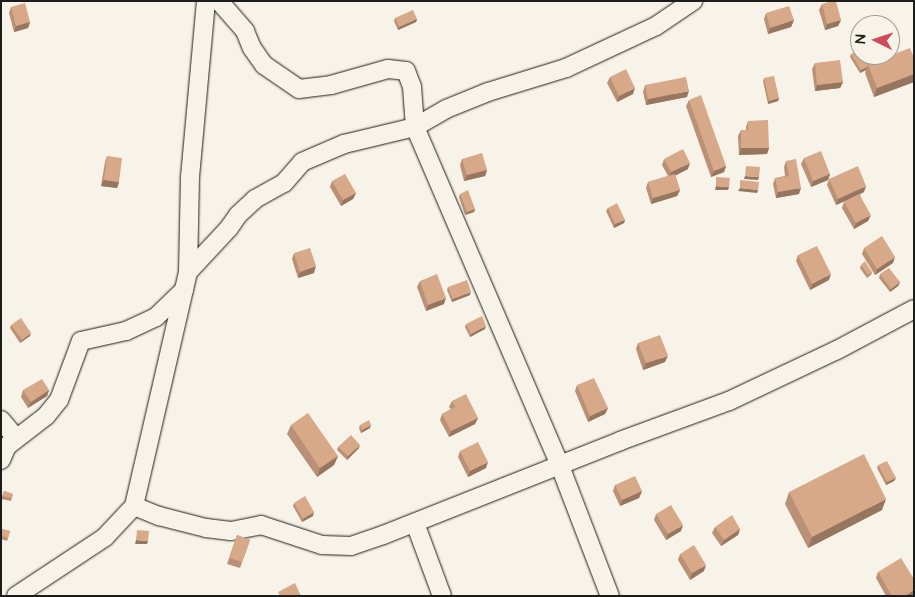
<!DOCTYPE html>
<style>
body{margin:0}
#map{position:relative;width:915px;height:597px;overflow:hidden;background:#f7f3e8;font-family:"Architects Daughter",sans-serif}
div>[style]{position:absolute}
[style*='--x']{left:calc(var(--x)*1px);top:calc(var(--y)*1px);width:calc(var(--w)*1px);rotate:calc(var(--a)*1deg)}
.roads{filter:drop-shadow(0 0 1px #1c1c1c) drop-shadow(0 0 1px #1c1c1c)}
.minor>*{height:18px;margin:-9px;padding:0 9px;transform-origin:9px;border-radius:9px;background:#f7f3e8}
.wall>*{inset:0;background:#ba9176}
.shaded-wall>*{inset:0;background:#977660}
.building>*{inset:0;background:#d8a989}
span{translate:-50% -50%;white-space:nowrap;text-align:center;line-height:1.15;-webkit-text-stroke:4.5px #f7f3e8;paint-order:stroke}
.frame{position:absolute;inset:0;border:2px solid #1c1c1c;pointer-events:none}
.north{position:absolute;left:850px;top:15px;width:50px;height:50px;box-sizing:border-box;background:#f7f3e8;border:1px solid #9f9d96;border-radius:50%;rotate:274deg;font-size:14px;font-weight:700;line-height:20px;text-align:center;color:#1c1c1c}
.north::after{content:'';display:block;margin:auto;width:18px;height:22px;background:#d1495b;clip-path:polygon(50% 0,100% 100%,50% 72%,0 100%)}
</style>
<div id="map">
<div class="roads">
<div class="minor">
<div style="--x:219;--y:1;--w:40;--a:49"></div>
<div style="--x:245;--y:31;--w:18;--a:68"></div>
<div style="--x:252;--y:48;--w:21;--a:55"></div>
<div style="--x:264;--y:65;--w:42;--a:34.4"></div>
<div style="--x:299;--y:89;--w:32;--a:-7"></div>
<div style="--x:331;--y:85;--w:59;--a:-15.7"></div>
<div style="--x:388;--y:69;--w:18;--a:6"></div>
<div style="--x:406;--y:71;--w:17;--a:69"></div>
<div style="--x:412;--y:87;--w:40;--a:85.7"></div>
<div style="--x:415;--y:127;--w:369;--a:66.8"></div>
<div style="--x:560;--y:466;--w:139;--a:69"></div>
<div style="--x:188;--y:272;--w:60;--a:-47"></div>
<div style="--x:229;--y:228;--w:16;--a:-55"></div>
<div style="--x:238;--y:215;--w:23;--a:-43"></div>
<div style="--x:255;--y:199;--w:33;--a:-29"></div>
<div style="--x:284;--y:183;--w:28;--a:-49"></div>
<div style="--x:302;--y:162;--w:46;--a:-23.2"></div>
<div style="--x:344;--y:144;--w:73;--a:-13.5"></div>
<div style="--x:415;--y:127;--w:36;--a:-30"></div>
<div style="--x:446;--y:109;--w:45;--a:-22"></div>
<div style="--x:488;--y:92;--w:82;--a:-17.1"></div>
<div style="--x:566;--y:68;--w:99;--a:-25"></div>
<div style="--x:656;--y:26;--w:45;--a:-34"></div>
<div style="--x:1;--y:420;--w:23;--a:50"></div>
<div style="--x:1;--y:460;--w:15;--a:-67"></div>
<div style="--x:7;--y:446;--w:49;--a:-37.6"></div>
<div style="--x:46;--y:416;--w:21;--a:-51"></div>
<div style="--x:59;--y:400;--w:63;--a:-69.6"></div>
<div style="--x:81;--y:341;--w:46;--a:-12.5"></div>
<div style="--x:126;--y:331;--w:33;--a:-25"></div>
<div style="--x:156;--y:317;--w:39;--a:-44"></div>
<div style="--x:134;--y:506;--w:27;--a:22"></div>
<div style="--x:159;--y:516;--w:49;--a:14.3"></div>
<div style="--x:206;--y:528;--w:25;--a:7"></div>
<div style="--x:231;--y:531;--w:31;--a:-11"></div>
<div style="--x:261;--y:525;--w:64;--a:18.2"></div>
<div style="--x:322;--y:545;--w:29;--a:2"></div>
<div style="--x:351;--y:546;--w:34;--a:-19"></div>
<div style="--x:383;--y:535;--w:255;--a:-21.6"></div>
<div style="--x:620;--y:441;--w:116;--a:-20.2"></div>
<div style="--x:729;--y:401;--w:119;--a:-25.3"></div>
<div style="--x:837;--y:350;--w:87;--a:-28"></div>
<div style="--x:415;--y:523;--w:78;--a:69.7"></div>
<div style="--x:16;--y:596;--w:107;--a:-33.5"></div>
<div style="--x:105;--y:537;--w:42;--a:-46.9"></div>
<div style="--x:134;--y:506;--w:240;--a:-77"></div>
<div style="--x:188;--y:272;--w:95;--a:-88.8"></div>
<div style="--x:190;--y:177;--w:177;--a:-84.8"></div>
</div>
</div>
<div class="wall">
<div style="clip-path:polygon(822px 4px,841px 20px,838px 26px,825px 30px,819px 10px)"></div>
<div style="clip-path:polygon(11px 7px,30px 22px,28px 28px,14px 32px,9px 13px)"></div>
<div style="clip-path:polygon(766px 13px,794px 20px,791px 27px,768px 34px,764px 19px)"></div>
<div style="clip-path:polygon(395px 18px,417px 19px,416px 22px,398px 30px,394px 21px)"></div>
<div style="clip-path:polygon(851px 54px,871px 63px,914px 58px,914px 82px,874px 97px,865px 73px,866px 70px,860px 73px,850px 57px)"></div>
<div style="clip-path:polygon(815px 63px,843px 82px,840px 88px,815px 91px,812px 69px)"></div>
<div style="clip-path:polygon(610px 77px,633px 94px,617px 102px,607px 83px)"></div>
<div style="clip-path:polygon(764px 78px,779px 98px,778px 101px,768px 104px,763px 81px)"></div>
<div style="clip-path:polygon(645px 85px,687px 97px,646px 105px,643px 92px)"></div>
<div style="clip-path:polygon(689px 100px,726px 166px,724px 172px,711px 177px,686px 106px)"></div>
<div style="clip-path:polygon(748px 121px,769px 148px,767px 154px,739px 155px,738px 136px,741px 130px,746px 130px,746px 127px)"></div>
<div style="clip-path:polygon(107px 156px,119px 182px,117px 188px,101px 186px,105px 162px)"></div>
<div style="clip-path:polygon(804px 158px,830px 174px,828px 180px,811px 187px,801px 164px)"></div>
<div style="clip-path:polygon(462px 159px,487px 170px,485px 176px,464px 181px,460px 165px)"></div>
<div style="clip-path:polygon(664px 159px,688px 169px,675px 175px,680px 190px,677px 196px,651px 204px,646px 188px,648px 182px,668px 176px,662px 165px)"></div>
<div style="clip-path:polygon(786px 161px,799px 194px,776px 198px,773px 184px,775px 178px,785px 176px,784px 167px)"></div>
<div style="clip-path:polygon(829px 179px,864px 192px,860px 194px,868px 221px,854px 229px,842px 208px,844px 202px,848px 200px,836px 205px,827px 185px)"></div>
<div style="clip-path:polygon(332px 181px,356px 193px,353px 199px,341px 206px,330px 187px)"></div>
<div style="clip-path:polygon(460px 194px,475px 209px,474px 212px,465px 215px,459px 197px)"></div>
<div style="clip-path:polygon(608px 208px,625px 220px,624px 223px,614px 228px,606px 211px)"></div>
<div style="clip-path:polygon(864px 248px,893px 263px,875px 275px,862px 254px)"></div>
<div style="clip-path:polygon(294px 253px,314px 273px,298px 278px,292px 259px)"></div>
<div style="clip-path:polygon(798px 255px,829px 280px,810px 290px,796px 261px)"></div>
<div style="clip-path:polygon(861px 265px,872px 272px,871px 275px,867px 278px,860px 268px)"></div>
<div style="clip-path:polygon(880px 274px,900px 282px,898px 286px,890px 292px,879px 278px)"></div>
<div style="clip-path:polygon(420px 281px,444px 304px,426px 311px,417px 287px)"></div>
<div style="clip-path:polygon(448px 287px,470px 295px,452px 302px,447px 290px)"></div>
<div style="clip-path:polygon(466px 324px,485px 329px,470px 337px,465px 327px)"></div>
<div style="clip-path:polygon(11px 325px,30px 336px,20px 343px,10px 328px)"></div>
<div style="clip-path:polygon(638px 343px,665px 362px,643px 370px,636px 349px)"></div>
<div style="clip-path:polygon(577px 385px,608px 408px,605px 414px,588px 422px,575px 391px)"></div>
<div style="clip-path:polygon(23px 390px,49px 390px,47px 396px,28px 408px,21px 397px)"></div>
<div style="clip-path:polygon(452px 401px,478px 418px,475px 424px,449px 437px,440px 420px,442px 414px,451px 409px,449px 407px)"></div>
<div style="clip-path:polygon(291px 425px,338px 456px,334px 465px,317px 477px,287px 434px)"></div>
<div style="clip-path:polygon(360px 425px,370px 428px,361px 433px,359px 428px)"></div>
<div style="clip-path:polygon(338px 447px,359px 448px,347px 460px,337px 450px)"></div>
<div style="clip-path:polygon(460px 451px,486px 468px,468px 477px,458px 457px)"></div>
<div style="clip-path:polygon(878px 465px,896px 478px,894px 481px,886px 485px,877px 468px)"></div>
<div style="clip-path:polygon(615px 485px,642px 491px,639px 498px,620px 506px,613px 491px)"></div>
<div style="clip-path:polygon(4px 491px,13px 494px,11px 501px,1px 499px)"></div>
<div style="clip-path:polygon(789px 492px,882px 510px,808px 548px,785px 504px)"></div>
<div style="clip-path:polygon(294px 503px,313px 516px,302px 522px,293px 506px)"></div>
<div style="clip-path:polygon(656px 514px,681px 531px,666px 540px,654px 520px)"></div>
<div style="clip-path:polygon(715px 527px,740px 529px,738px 535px,721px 546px,712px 533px)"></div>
<div style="clip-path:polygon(1px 529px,10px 531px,7px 541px,1px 539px)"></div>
<div style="clip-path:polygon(237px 535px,250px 540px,240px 568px,227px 564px)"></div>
<div style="clip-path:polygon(680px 554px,704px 571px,690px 580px,678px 560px)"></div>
<div style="clip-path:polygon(878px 572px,914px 579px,914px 595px,886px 596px,876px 578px)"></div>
</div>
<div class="shaded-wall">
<div style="clip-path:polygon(417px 19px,416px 22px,398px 30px,399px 27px)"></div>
<div style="clip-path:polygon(794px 20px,791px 27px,768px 34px,770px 28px)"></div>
<div style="clip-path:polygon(841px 20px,838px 26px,825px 30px,827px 24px)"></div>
<div style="clip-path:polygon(30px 22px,28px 28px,14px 32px,16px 26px)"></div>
<div style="clip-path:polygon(867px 67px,866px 70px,860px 73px,861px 70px)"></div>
<div style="clip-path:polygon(914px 74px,914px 82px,874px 97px,877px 88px)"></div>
<div style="clip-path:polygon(843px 82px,840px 88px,815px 91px,817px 85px)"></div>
<div style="clip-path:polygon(635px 88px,633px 94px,617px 102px,619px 96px)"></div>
<div style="clip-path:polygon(689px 91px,687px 97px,646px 105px,648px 99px)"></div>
<div style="clip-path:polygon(779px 98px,778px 101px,768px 104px,769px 101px)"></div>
<div style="clip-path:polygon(741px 148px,769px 148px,767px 154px,739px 155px)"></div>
<div style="clip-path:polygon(690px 163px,688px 169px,669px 179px,671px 172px)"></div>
<div style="clip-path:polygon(726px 166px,724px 172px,711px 177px,714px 171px)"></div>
<div style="clip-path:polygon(487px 170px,485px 176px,464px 181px,467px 175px)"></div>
<div style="clip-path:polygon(830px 174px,828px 180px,811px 187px,813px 181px)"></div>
<div style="clip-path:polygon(745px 176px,759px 177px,758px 180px,744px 179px)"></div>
<div style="clip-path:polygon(104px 180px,119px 182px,117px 188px,101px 186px)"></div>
<div style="clip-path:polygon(716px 186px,729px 187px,728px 190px,715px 190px)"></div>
<div style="clip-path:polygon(866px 186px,864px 192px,836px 205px,838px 199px)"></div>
<div style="clip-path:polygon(740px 188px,758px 190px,757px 193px,738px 191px)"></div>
<div style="clip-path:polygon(801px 188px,799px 194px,776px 198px,778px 192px)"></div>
<div style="clip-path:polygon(680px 190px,677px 196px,651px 204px,653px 198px)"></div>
<div style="clip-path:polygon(356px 193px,353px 199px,341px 206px,343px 200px)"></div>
<div style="clip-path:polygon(475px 209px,474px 212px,465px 215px,467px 212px)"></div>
<div style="clip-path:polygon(871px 215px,868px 221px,854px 229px,856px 223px)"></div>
<div style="clip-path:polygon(625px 220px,624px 223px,614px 228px,615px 224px)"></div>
<div style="clip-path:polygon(895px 257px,893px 263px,875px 275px,877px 269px)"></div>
<div style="clip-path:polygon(316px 266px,314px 273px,298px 278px,300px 272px)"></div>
<div style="clip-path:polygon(831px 274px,829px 280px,810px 290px,812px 284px)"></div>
<div style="clip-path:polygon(900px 282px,898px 286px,890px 292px,891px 289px)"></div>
<div style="clip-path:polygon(471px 292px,470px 295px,452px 302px,453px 299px)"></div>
<div style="clip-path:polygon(446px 298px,444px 304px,426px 311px,428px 305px)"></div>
<div style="clip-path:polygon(486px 326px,485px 329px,470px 337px,471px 334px)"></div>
<div style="clip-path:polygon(31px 333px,30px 336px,20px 343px,22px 340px)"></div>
<div style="clip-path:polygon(668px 356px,665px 362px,643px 370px,646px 363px)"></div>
<div style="clip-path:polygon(49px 390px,47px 396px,28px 408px,31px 402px)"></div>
<div style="clip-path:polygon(608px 408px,605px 414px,588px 422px,590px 416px)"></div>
<div style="clip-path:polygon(478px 418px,475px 424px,449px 437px,451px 431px)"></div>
<div style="clip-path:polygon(371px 425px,370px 428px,361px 433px,362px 430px)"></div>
<div style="clip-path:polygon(360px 445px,359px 448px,347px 460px,348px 456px)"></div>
<div style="clip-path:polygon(338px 456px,334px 465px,317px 477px,320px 468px)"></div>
<div style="clip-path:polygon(488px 462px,486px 468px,468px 477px,470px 471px)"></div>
<div style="clip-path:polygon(896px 478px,894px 481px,886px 485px,887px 482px)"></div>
<div style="clip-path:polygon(642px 491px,639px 498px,620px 506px,622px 500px)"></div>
<div style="clip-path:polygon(886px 499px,882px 510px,808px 548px,812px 537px)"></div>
<div style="clip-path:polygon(314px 512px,313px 516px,302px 522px,303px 519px)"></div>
<div style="clip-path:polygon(683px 525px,681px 531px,666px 540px,668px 534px)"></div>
<div style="clip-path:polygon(740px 529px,738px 535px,721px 546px,724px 540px)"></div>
<div style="clip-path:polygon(136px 540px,148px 541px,147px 544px,135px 544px)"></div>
<div style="clip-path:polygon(706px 565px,704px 571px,690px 580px,692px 573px)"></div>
<div style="clip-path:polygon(914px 590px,914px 595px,905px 596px)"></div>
</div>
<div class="building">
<div style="clip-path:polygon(832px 1px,836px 1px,841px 20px,827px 24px,822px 4px)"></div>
<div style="clip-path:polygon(25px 3px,30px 22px,16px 26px,11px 7px)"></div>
<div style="clip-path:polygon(789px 6px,794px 20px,770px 28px,766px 13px)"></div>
<div style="clip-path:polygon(413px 10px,417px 19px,399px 27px,395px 18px)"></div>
<div style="clip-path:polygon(860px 48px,860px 55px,866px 55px,871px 63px,868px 64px,867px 67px,861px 70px,851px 54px)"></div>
<div style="clip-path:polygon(910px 48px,914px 58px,914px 74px,877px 88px,868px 64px)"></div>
<div style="clip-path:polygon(840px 60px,843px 82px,817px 85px,815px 63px)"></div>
<div style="clip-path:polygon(626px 69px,635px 88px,619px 96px,610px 77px)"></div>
<div style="clip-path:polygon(774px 76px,779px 98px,769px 101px,764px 78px)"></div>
<div style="clip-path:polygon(686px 77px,689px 91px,648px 99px,645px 85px)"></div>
<div style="clip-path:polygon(701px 95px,726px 166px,714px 171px,689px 100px)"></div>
<div style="clip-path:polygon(768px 120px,769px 148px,741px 148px,741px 130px,748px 130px,748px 121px)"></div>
<div style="clip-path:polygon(683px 149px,690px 163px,671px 172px,664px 159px)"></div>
<div style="clip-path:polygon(821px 151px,830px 174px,813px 181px,804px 158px)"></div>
<div style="clip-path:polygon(482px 153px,487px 170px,467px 175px,462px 159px)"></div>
<div style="clip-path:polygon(107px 156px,122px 158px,119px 182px,104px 180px)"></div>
<div style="clip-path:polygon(796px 159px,801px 188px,778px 192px,775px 178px,789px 176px,786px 161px)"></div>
<div style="clip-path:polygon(746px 166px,760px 167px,759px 177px,745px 176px)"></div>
<div style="clip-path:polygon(858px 166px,866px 186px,838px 199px,829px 179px)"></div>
<div style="clip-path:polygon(345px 174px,356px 193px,343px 200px,332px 181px)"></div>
<div style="clip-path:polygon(675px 174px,680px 190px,653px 198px,648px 182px)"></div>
<div style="clip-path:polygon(716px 177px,730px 178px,729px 187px,716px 186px)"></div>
<div style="clip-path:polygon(740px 180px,759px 182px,758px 190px,740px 188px)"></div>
<div style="clip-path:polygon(468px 190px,475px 209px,467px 212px,460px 194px)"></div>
<div style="clip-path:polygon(859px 194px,871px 215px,856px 223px,844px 202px)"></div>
<div style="clip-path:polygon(617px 203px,625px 220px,615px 224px,608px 208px)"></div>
<div style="clip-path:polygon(882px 236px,895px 257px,877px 269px,864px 248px)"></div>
<div style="clip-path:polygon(817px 246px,831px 274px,812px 284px,798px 255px)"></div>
<div style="clip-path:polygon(310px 248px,316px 266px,300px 272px,294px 253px)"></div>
<div style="clip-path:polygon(865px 261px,872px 272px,868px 275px,861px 265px)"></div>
<div style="clip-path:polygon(889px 268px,900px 282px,891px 289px,880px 274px)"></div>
<div style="clip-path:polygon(437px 274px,446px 298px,428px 305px,420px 281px)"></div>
<div style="clip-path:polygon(467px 280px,471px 292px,453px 299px,448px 287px)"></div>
<div style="clip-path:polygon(482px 316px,486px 326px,471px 334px,466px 324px)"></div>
<div style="clip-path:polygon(21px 318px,31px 333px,22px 340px,11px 325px)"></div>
<div style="clip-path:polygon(660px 335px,668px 356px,646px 363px,638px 343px)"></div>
<div style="clip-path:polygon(594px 378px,608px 408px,590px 416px,577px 385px)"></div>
<div style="clip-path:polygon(42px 379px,49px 390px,31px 402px,23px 390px)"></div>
<div style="clip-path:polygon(466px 394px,478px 418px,451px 431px,442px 414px,455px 407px,452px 401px)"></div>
<div style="clip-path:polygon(308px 413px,338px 456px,320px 468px,291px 425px)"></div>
<div style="clip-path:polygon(369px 420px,371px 425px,362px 430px,360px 425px)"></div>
<div style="clip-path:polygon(351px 435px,360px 445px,348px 456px,338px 447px)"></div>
<div style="clip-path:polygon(478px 442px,488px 462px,470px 471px,460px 451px)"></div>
<div style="clip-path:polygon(864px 454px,886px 499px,812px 537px,789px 492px)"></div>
<div style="clip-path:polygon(887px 461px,896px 478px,887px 482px,878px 465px)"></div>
<div style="clip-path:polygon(635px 476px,642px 491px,622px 500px,615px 485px)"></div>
<div style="clip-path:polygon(4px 491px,13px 494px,12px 498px,3px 496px)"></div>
<div style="clip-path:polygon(305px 496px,314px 512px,303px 519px,294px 503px)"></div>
<div style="clip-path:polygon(671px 505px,683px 525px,668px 534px,656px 514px)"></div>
<div style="clip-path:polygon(732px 515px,740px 529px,724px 540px,715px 527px)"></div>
<div style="clip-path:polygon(1px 529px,10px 531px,8px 538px,1px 536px)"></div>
<div style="clip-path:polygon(137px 530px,149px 531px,148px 541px,136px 540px)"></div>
<div style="clip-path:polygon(237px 535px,250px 540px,242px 562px,230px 558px)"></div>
<div style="clip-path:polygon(694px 545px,706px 565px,692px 573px,680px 554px)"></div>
<div style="clip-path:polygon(901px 558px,914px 579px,914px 590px,905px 596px,892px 596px,878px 572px)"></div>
<div style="clip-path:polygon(295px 583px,301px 596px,280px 596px,278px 592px)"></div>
</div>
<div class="frame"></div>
<div class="north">N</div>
</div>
